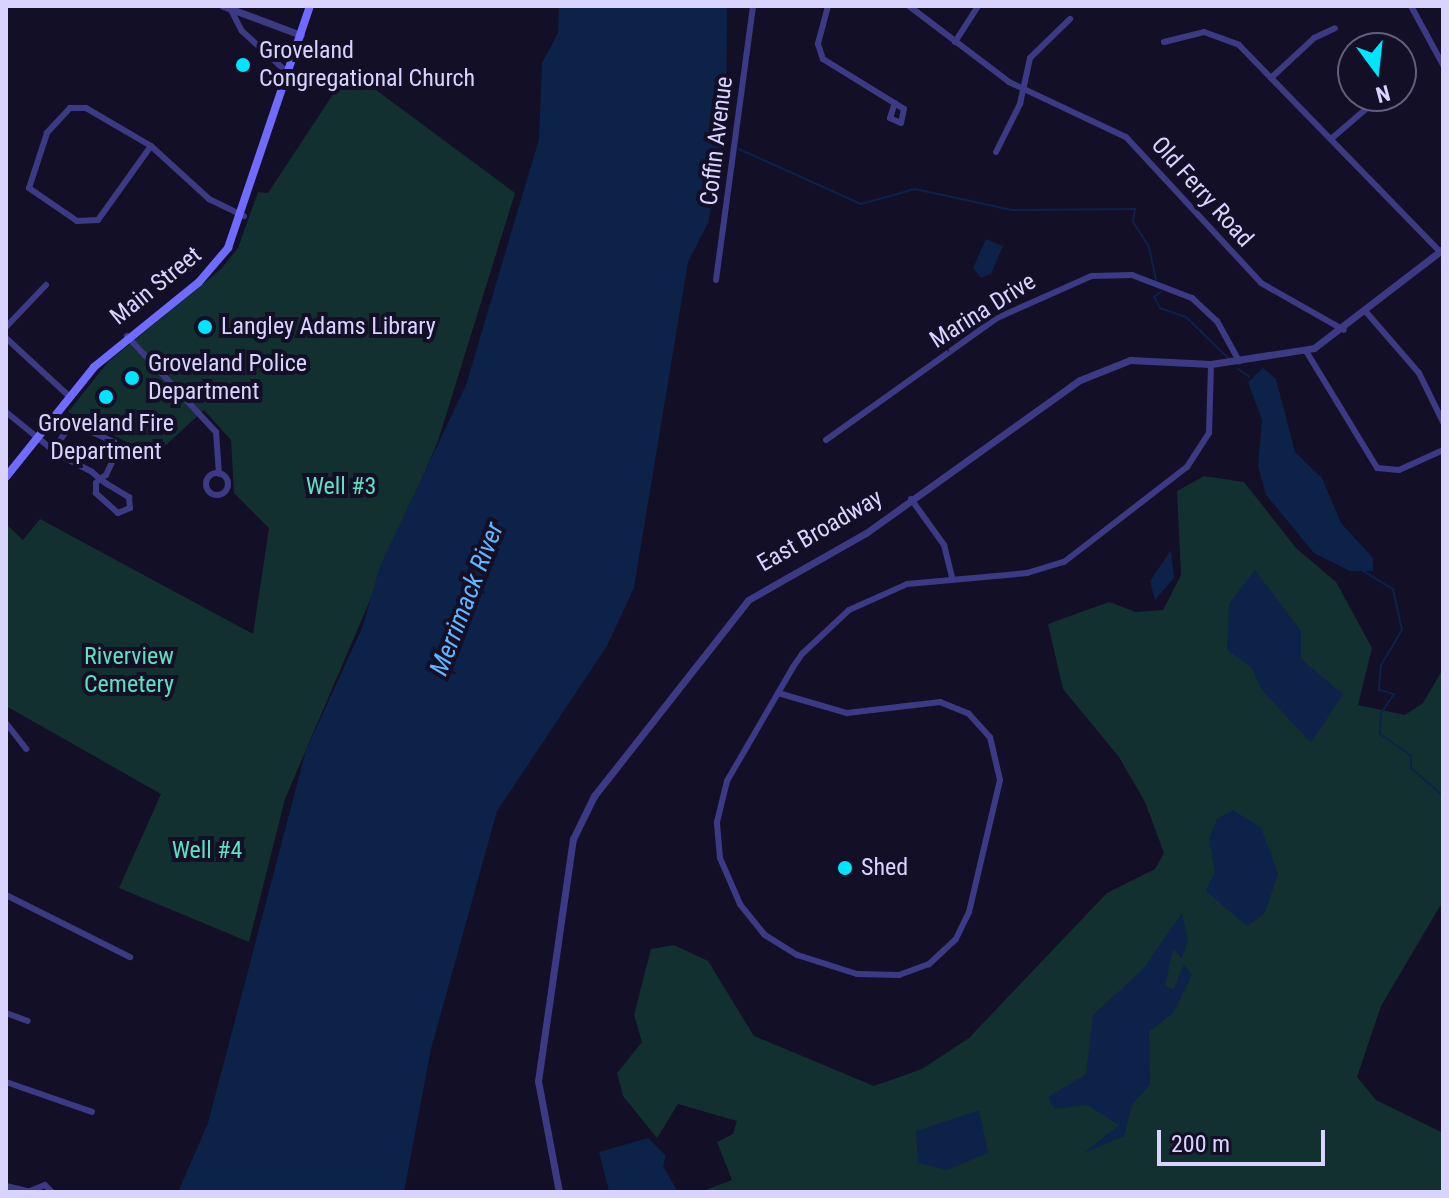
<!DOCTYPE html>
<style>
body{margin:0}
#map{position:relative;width:1449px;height:1198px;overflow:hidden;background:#130f26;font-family:"Roboto Condensed",sans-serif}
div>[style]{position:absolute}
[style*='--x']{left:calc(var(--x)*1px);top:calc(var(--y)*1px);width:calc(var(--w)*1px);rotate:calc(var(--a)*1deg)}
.green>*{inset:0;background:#12302f}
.water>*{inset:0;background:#0c2248}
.stream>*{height:2px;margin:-1px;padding:0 1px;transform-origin:1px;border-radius:1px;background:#0c2248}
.minor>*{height:6px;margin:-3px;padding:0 3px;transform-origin:3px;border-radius:3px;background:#3d3a85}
.minor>.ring{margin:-3px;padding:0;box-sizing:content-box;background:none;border:6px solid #3d3a85;border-radius:50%}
.tertiary>*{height:7px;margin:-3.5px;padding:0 3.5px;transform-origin:3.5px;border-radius:3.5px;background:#3d3a85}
.secondary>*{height:8px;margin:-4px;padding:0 4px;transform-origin:4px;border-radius:4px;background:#6f6bff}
.dots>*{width:22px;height:22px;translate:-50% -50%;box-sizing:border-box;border:4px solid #130f26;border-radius:50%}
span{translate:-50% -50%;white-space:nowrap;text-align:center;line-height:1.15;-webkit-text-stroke:8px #130f26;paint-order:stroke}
.poi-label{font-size:24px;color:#d9d4ff}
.left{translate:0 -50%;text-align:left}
.street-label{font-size:24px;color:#d9d4ff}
.park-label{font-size:24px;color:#5fe0c0}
.water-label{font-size:26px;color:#62b6ff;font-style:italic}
.frame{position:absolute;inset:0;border:8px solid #d9d4ff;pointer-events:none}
.north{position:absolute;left:1337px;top:32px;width:80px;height:80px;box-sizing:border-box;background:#130f26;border:2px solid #625e7d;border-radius:50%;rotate:165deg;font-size:22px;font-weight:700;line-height:32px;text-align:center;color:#d9d4ff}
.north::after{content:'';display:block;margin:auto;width:28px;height:36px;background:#00e5ff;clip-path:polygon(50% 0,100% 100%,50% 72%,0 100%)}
.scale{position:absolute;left:1157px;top:1130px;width:168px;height:36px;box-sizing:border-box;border:4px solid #d9d4ff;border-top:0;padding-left:10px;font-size:24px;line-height:28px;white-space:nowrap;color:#d9d4ff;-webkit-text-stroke:6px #130f26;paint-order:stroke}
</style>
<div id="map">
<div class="green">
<div style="clip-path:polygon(349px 70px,515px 193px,438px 441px,285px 799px,249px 942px,119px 888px,161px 794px,6px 706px,6px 524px,23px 540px,40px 519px,253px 634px,269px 528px,234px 493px,231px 440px,204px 410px,154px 456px,68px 412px,108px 362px,221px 269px,238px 248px,258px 192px,268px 193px)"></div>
<div style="clip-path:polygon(1204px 476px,1244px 482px,1296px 548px,1336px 582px,1372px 648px,1358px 705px,1405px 715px,1423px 703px,1443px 669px,1443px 901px,1381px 1006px,1357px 1077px,1376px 1100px,1443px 1133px,1443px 1192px,700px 1192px,732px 1180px,717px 1142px,733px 1134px,737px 1121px,678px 1104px,657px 1138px,623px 1096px,617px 1073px,642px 1042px,634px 1015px,651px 949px,674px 945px,708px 961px,754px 1036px,874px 1086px,922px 1069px,969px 1038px,1107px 893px,1155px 869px,1164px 853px,1145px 802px,1119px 757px,1063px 689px,1048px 624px,1109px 602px,1136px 612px,1163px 610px,1181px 575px,1177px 491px)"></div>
</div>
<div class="water">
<div style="clip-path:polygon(559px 6px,727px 6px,726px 134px,708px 223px,688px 262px,634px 588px,607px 646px,497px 811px,431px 1049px,404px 1192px,178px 1192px,208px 1123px,306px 750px,363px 626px,380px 566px,466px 385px,539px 139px,542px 63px,558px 33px)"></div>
<div style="clip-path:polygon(986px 239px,1003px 246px,991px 274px,981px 278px,973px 268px)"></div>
<div style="clip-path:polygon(1263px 368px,1276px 379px,1295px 452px,1322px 478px,1341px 523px,1373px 558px,1373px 571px,1350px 571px,1314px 553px,1266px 495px,1258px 466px,1262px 420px,1248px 382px)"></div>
<div style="clip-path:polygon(1171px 550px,1174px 578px,1155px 600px,1150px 581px)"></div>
<div style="clip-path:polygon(1255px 570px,1301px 631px,1301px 659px,1343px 694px,1311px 743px,1262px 690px,1251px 667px,1227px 650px,1229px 604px)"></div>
<div style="clip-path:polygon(1233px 810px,1261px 828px,1278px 874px,1265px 913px,1247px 926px,1206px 891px,1215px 872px,1209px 839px,1217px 819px)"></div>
<div style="clip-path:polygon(1182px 913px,1188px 940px,1182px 958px,1173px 949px,1165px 986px,1174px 989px,1184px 964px,1192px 975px,1173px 1013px,1149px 1032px,1150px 1085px,1132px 1104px,1124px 1136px,1084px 1153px,1119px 1125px,1087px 1105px,1054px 1109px,1048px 1097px,1086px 1074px,1093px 1015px,1143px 969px)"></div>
<div style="clip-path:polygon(979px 1110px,988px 1153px,947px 1170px,918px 1163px,916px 1131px)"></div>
<div style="clip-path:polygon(648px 1138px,666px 1156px,663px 1166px,678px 1192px,609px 1191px,599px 1152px)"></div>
</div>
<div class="stream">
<div style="--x:739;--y:149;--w:134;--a:24.3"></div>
<div style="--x:861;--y:204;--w:56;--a:-15.5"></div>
<div style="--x:915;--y:189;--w:99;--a:12.2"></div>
<div style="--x:1012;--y:210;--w:123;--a:-0.5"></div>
<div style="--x:1135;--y:209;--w:13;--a:99"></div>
<div style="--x:1133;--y:222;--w:30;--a:57"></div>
<div style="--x:1149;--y:247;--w:34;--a:78"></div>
<div style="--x:1161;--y:292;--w:9;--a:144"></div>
<div style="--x:1154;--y:297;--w:13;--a:61"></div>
<div style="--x:1160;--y:308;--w:28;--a:19"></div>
<div style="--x:1186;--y:317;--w:59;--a:44.3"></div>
<div style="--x:1238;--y:369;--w:14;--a:34"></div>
<div style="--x:1363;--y:571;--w:35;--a:31"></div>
<div style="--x:1393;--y:589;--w:42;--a:77.6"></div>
<div style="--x:1402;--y:630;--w:41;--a:121"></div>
<div style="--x:1381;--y:665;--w:25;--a:95"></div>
<div style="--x:1379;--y:690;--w:16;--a:15"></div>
<div style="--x:1394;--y:694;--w:23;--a:124"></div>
<div style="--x:1381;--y:713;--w:21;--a:93"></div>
<div style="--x:1380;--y:734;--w:38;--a:35"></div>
<div style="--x:1411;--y:756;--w:12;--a:90"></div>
<div style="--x:1411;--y:768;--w:43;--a:41.2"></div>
</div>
<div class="minor">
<div style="--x:229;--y:6;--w:28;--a:63"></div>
<div style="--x:242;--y:31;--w:64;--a:42.5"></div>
<div style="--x:828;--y:6;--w:39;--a:105"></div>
<div style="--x:818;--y:44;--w:16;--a:72"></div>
<div style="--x:823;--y:59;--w:95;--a:31.7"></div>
<div style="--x:904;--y:109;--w:14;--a:102"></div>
<div style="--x:901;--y:123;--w:12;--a:-156"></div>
<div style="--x:890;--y:118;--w:16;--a:-72"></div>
<div style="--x:909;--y:6;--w:126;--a:37.2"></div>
<div style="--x:1009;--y:82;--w:129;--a:25.2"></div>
<div style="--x:1126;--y:137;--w:199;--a:47.2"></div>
<div style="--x:1261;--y:283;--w:95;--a:29.5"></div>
<div style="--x:1411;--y:6;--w:67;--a:61.5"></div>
<div style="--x:955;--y:42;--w:43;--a:-57.4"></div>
<div style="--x:1164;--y:42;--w:41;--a:-14"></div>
<div style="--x:1204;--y:32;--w:37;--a:20"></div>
<div style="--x:1239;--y:45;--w:289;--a:45.8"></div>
<div style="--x:1271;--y:78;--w:59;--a:-42.9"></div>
<div style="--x:1314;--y:38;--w:23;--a:-25"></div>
<div style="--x:1331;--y:139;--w:48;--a:-40.7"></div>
<div style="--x:151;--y:146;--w:75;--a:-149.7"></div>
<div style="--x:86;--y:108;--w:16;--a:180"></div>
<div style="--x:70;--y:108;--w:34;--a:133"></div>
<div style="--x:47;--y:133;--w:58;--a:108.1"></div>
<div style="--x:29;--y:188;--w:58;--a:34.5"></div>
<div style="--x:77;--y:221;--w:21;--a:-3"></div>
<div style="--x:98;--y:220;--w:91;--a:-54.4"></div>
<div style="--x:151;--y:146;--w:79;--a:42.4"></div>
<div style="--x:209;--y:199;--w:39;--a:26"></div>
<div style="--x:996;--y:152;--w:54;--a:-63.4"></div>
<div style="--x:1020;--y:104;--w:47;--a:-77.7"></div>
<div style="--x:1030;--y:58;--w:56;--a:-44.3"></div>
<div style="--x:716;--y:280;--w:276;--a:-82.3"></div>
<div style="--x:1367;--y:313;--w:79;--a:49.1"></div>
<div style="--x:1419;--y:373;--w:55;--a:63.9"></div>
<div style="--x:6;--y:327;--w:58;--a:-46.4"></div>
<div style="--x:127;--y:336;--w:131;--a:47.2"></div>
<div style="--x:216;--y:432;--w:42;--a:85.9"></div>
<div style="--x:6;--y:338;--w:87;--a:42.7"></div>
<div style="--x:1306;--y:351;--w:137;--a:58.7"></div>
<div style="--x:1377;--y:468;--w:22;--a:5"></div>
<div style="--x:1399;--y:470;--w:48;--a:-24.4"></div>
<div style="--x:6;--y:412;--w:68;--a:39.1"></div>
<div style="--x:59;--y:455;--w:37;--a:27"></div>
<div style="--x:92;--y:472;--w:11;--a:41"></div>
<div style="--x:100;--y:479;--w:9;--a:36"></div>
<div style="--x:107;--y:484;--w:26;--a:31"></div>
<div style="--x:129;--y:497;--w:11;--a:85"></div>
<div style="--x:130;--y:508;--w:13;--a:157"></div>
<div style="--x:118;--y:513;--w:30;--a:-138"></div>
<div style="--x:96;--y:493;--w:10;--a:-90"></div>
<div style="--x:96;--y:483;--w:6;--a:-45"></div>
<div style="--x:100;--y:479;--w:7;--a:-34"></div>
<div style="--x:106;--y:475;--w:23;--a:-65"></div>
<div style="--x:116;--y:454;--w:12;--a:-99"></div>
<div style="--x:114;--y:442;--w:46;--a:-155.7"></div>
<div style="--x:72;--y:423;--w:32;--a:125"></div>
<div style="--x:826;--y:440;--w:210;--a:-35.5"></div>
<div style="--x:997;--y:318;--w:104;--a:-23.9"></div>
<div style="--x:1092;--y:276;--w:40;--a:-1.4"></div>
<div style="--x:1132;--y:275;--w:64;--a:21"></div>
<div style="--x:1192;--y:298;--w:34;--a:43"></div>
<div style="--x:1217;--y:321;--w:46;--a:61.2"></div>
<div class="ring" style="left:206px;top:473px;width:16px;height:16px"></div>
<div style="--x:911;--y:499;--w:57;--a:54.3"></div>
<div style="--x:944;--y:545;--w:33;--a:76"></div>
<div style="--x:778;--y:693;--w:72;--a:16.2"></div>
<div style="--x:847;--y:713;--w:94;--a:-6.7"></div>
<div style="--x:940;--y:702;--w:31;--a:22"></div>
<div style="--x:969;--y:714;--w:31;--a:48"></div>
<div style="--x:990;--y:737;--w:44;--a:76.9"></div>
<div style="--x:1000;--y:780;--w:136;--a:103.2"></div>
<div style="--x:969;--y:912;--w:30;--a:116"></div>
<div style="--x:956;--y:939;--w:37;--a:137"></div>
<div style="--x:929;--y:964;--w:32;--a:160"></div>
<div style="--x:899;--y:975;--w:42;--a:-178.6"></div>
<div style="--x:857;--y:974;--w:63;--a:-162.4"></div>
<div style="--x:797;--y:955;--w:39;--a:-148"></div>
<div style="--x:764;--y:934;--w:38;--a:-129"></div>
<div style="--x:740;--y:904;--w:50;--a:-113.5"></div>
<div style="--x:720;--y:858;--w:36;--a:-95"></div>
<div style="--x:717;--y:822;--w:42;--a:-76.3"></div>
<div style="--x:727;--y:781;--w:116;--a:-59.9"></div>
<div style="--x:785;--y:681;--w:16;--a:-60"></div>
<div style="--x:793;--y:667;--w:16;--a:-55"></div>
<div style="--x:802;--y:654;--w:64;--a:-43.1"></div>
<div style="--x:849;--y:610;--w:64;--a:-24.1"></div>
<div style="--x:907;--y:584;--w:121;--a:-5.2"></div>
<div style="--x:1027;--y:573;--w:39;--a:-17"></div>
<div style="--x:1064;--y:562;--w:155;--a:-37.7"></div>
<div style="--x:1187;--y:467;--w:40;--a:-57.1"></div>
<div style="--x:1209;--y:433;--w:69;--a:-88.3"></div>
<div style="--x:6;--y:723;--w:33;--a:52"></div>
<div style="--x:6;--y:895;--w:139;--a:26.6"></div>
<div style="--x:6;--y:1013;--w:23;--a:20"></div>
<div style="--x:6;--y:1082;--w:91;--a:19.2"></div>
<div style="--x:6;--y:1186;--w:27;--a:13"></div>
<div style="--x:30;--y:1191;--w:16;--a:-22"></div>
<div style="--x:45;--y:1185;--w:10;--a:45"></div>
</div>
<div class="tertiary">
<div style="--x:223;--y:6;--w:83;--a:20.4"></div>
<div style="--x:559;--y:1192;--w:113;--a:-100.7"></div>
<div style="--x:538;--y:1081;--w:245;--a:-81.8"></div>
<div style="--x:573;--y:839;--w:48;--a:-64"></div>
<div style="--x:594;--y:796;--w:249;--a:-51.8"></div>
<div style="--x:748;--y:600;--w:136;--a:-29.6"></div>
<div style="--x:866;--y:533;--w:263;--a:-35.6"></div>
<div style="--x:1080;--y:380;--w:54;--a:-21.8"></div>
<div style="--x:1130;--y:360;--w:81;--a:2.8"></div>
<div style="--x:1211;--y:364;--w:104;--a:-8.8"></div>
<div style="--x:1314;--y:348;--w:163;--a:-37.5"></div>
</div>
<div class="secondary">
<div style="--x:6;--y:477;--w:141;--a:-51.3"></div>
<div style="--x:94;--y:367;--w:135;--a:-39"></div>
<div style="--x:199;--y:282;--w:45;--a:-49.5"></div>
<div style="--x:228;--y:248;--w:256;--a:-71.3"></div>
</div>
<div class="dots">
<div style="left:243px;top:65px;background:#00e5ff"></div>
<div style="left:205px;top:327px;background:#00e5ff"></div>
<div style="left:132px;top:378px;background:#00e5ff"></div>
<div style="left:106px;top:397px;background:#00e5ff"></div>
<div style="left:845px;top:868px;background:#00e5ff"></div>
</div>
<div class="poi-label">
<span class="left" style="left:259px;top:65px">Groveland<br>Congregational Church</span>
<span class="left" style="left:221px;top:327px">Langley Adams Library</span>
<span class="left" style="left:148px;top:378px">Groveland Police<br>Department</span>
<span style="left:106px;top:438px">Groveland Fire<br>Department</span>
<span class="left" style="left:861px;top:868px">Shed</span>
</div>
<div class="street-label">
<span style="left:717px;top:141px;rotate:-83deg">Coffin Avenue</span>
<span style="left:1202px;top:192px;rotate:48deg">Old Ferry Road</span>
<span style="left:156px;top:286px;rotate:-39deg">Main Street</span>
<span style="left:983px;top:311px;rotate:-32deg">Marina Drive</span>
<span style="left:820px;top:531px;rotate:-30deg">East Broadway</span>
</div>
<div class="park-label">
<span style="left:341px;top:487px">Well #3</span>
<span style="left:129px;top:671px">Riverview<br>Cemetery</span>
<span style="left:207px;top:851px">Well #4</span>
</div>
<div class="water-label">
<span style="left:467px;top:599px;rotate:-69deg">Merrimack River</span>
</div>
<div class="frame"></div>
<div class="north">N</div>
<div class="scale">200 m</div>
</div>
